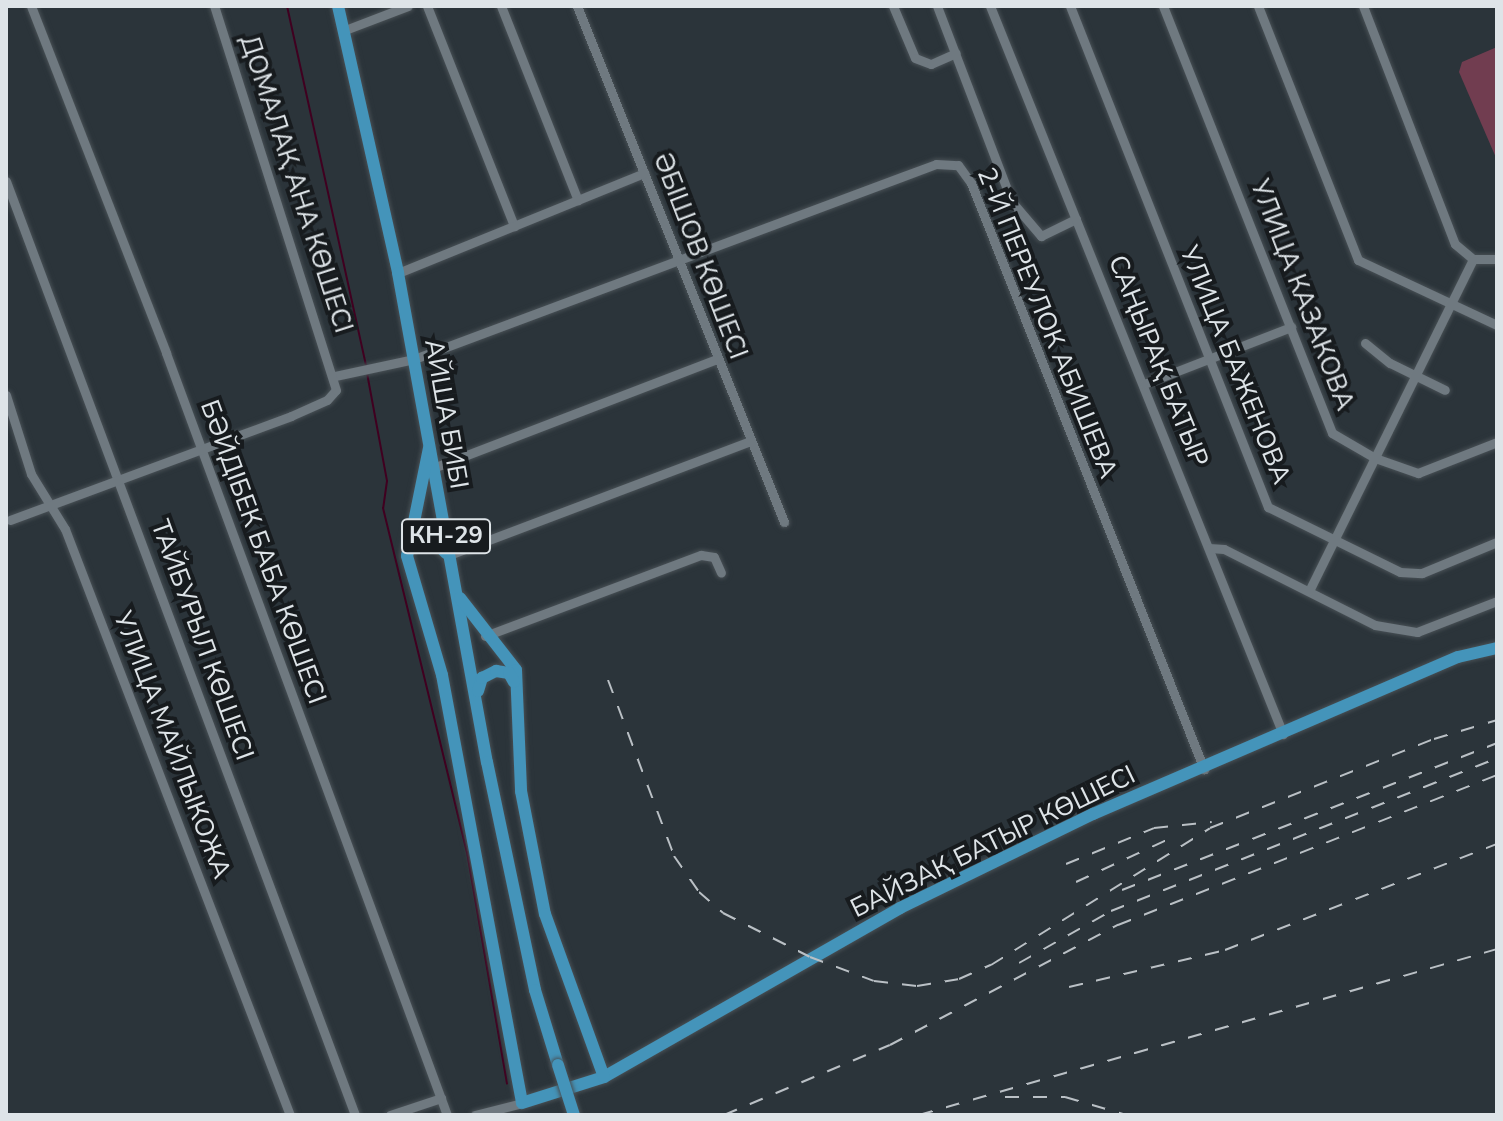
<!DOCTYPE html>
<meta charset="utf-8">
<style>
body{margin:0}
#map{position:relative;width:1503px;height:1121px;overflow:hidden;background:#2b343a;font-family:"Nunito Sans",sans-serif}
div>[style]{position:absolute}
[style*='--x']{left:calc(var(--x)*1px);top:calc(var(--y)*1px);width:calc(var(--w)*1px);rotate:calc(var(--a)*1deg)}
.green>*{inset:0;background:#713d50}
.stream>*{height:2px;margin:-1px;padding:0 1px;transform-origin:1px;border-radius:1px;background:#400020}
.roads{filter:drop-shadow(0 0 2px #485055) drop-shadow(0 0 2px #485055)}
.minor>*{height:9px;margin:-4.5px;padding:0 4.5px;transform-origin:4.5px;border-radius:4.5px;background:#6f7980}
.major>*{height:12px;margin:-6px;padding:0 6px;transform-origin:6px;border-radius:6px;background:#4494ba}
.rail>*{height:2px;margin-top:-1px;transform-origin:0;background:repeating-linear-gradient(90deg,#bac0c5 0 14px,transparent 0 28px)}
.bridges{filter:drop-shadow(0 0 2px #485055) drop-shadow(0 0 2px #485055)}
.major-bridge>*{height:12px;margin:-6px;padding:0 6px;transform-origin:6px;border-radius:6px;background:#4494ba}
span{translate:-50% -50%;white-space:nowrap;text-align:center;line-height:1.15;-webkit-text-stroke:8px #171b1e;paint-order:stroke}
.shield-label span{padding:2px 6px;background:#171b1e;border:2px solid;border-radius:6px;-webkit-text-stroke-width:0}
.shield-label{font-size:24px;color:#dee4e8;font-weight:700}
.street-label{font-size:26px;color:#dee4e8}
.frame{position:absolute;inset:0;border:8px solid #dee4e8;pointer-events:none}
</style>
<div id="map">
<div class="green">
<div style="clip-path:polygon(1497px 47px,1497px 160px,1459px 72px,1462px 62px)"></div>
</div>
<div class="stream">
<div style="--x:287;--y:6;--w:369;--a:77.6"></div>
<div style="--x:367;--y:373;--w:110;--a:79.5"></div>
<div style="--x:387;--y:481;--w:27;--a:98"></div>
<div style="--x:383;--y:508;--w:354;--a:76.3"></div>
<div style="--x:467;--y:852;--w:235;--a:80.2"></div>
</div>
<div class="roads">
<div class="minor">
<div style="--x:31;--y:6;--w:372;--a:68.7"></div>
<div style="--x:166;--y:353;--w:812;--a:69.76"></div>
<div style="--x:427;--y:6;--w:237;--a:68.4"></div>
<div style="--x:501;--y:6;--w:209;--a:68.4"></div>
<div style="--x:577;--y:6;--w:556;--a:68.14"></div>
<div style="--x:893;--y:6;--w:56;--a:67.1"></div>
<div style="--x:915;--y:58;--w:17;--a:21"></div>
<div style="--x:931;--y:64;--w:27;--a:-24"></div>
<div style="--x:937;--y:6;--w:210;--a:69.1"></div>
<div style="--x:1012;--y:202;--w:45;--a:49.5"></div>
<div style="--x:1041;--y:236;--w:39;--a:-26"></div>
<div style="--x:990;--y:6;--w:785;--a:68.08"></div>
<div style="--x:1070;--y:6;--w:539;--a:68.44"></div>
<div style="--x:1268;--y:507;--w:147;--a:26.2"></div>
<div style="--x:1400;--y:572;--w:22;--a:3"></div>
<div style="--x:1422;--y:573;--w:81;--a:-22.5"></div>
<div style="--x:1163;--y:6;--w:459;--a:68.4"></div>
<div style="--x:1332;--y:433;--w:50;--a:30.2"></div>
<div style="--x:1375;--y:458;--w:46;--a:19.2"></div>
<div style="--x:1418;--y:473;--w:85;--a:-21.4"></div>
<div style="--x:1258;--y:6;--w:273;--a:68.5"></div>
<div style="--x:1358;--y:260;--w:153;--a:25.1"></div>
<div style="--x:1363;--y:6;--w:255;--a:68.9"></div>
<div style="--x:1455;--y:244;--w:23;--a:40"></div>
<div style="--x:1473;--y:259;--w:24;--a:0"></div>
<div style="--x:345;--y:30;--w:67;--a:-20.9"></div>
<div style="--x:6;--y:181;--w:997;--a:69.51"></div>
<div style="--x:398;--y:273;--w:266;--a:-22.1"></div>
<div style="--x:1365;--y:343;--w:32;--a:39"></div>
<div style="--x:1390;--y:363;--w:61;--a:26.1"></div>
<div style="--x:335;--y:376;--w:81;--a:-12.1"></div>
<div style="--x:414;--y:359;--w:557;--a:-20.48"></div>
<div style="--x:936;--y:164;--w:22;--a:3"></div>
<div style="--x:958;--y:165;--w:22;--a:54"></div>
<div style="--x:971;--y:183;--w:631;--a:68.32"></div>
<div style="--x:1144;--y:384;--w:158;--a:-21.2"></div>
<div style="--x:6;--y:395;--w:83;--a:72.4"></div>
<div style="--x:31;--y:474;--w:65;--a:58.3"></div>
<div style="--x:65;--y:529;--w:628;--a:69"></div>
<div style="--x:433;--y:468;--w:304;--a:-21"></div>
<div style="--x:10;--y:520;--w:300;--a:-20.3"></div>
<div style="--x:291;--y:416;--w:39;--a:-24"></div>
<div style="--x:327;--y:400;--w:13;--a:-48"></div>
<div style="--x:336;--y:390;--w:403;--a:-107.6"></div>
<div style="--x:1209;--y:548;--w:15;--a:4"></div>
<div style="--x:1224;--y:549;--w:169;--a:26.7"></div>
<div style="--x:1375;--y:625;--w:43;--a:9.5"></div>
<div style="--x:1417;--y:632;--w:86;--a:-21.2"></div>
<div style="--x:449;--y:555;--w:323;--a:-20.7"></div>
<div style="--x:1309;--y:591;--w:370;--a:-63.7"></div>
<div style="--x:485;--y:636;--w:231;--a:-20.6"></div>
<div style="--x:701;--y:555;--w:13;--a:9"></div>
<div style="--x:714;--y:557;--w:17;--a:66"></div>
<div style="--x:390;--y:1115;--w:54;--a:-18.4"></div>
<div style="--x:475;--y:1115;--w:49;--a:-14.3"></div>
</div>
<div class="major">
<div style="--x:338;--y:6;--w:274;--a:77.3"></div>
<div style="--x:398;--y:273;--w:497;--a:79.7"></div>
<div style="--x:487;--y:762;--w:233;--a:78.1"></div>
<div style="--x:535;--y:990;--w:78;--a:73"></div>
<div style="--x:429;--y:448;--w:110;--a:101.5"></div>
<div style="--x:407;--y:556;--w:124;--a:73.6"></div>
<div style="--x:442;--y:675;--w:435;--a:79.4"></div>
<div style="--x:522;--y:1103;--w:86;--a:-17.6"></div>
<div style="--x:604;--y:1077;--w:341;--a:-29.7"></div>
<div style="--x:900;--y:908;--w:215;--a:-26"></div>
<div style="--x:1093;--y:814;--w:397;--a:-23.3"></div>
<div style="--x:1458;--y:657;--w:40;--a:-13"></div>
<div style="--x:410;--y:549;--w:12;--a:-55"></div>
<div style="--x:417;--y:539;--w:13;--a:-9"></div>
<div style="--x:430;--y:537;--w:23;--a:45"></div>
<div style="--x:460;--y:598;--w:91;--a:52.1"></div>
<div style="--x:516;--y:670;--w:121;--a:87.6"></div>
<div style="--x:521;--y:791;--w:125;--a:79"></div>
<div style="--x:545;--y:914;--w:173;--a:70.1"></div>
<div style="--x:478;--y:691;--w:14;--a:-73"></div>
<div style="--x:482;--y:678;--w:16;--a:-27"></div>
<div style="--x:496;--y:671;--w:13;--a:9"></div>
<div style="--x:509;--y:673;--w:10;--a:61"></div>
</div>
</div>
<div class="rail">
<div style="--x:608;--y:680;--w:188;--a:69.4"></div>
<div style="--x:674;--y:856;--w:44;--a:55.2"></div>
<div style="--x:699;--y:892;--w:32;--a:41"></div>
<div style="--x:723;--y:913;--w:97;--a:26.8"></div>
<div style="--x:810;--y:957;--w:68;--a:20.6"></div>
<div style="--x:874;--y:981;--w:43;--a:6.6"></div>
<div style="--x:917;--y:986;--w:43;--a:-9.5"></div>
<div style="--x:959;--y:979;--w:35;--a:-24"></div>
<div style="--x:991;--y:965;--w:258;--a:-32"></div>
<div style="--x:1210;--y:828;--w:241;--a:-21.7"></div>
<div style="--x:1434;--y:739;--w:66;--a:-16.8"></div>
<div style="--x:1066;--y:864;--w:95;--a:-22.2"></div>
<div style="--x:1154;--y:828;--w:58;--a:-5.9"></div>
<div style="--x:1076;--y:882;--w:105;--a:-24.9"></div>
<div style="--x:1122;--y:890;--w:403;--a:-21.4"></div>
<div style="--x:1019;--y:963;--w:106;--a:-29.5"></div>
<div style="--x:1111;--y:911;--w:415;--a:-21.6"></div>
<div style="--x:1069;--y:987;--w:160;--a:-13.3"></div>
<div style="--x:1225;--y:950;--w:292;--a:-21.3"></div>
<div style="--x:1005;--y:1097;--w:60;--a:0"></div>
<div style="--x:1065;--y:1097;--w:64;--a:16.4"></div>
<div style="--x:724;--y:1115;--w:180;--a:-22.9"></div>
<div style="--x:890;--y:1045;--w:258;--a:-27.8"></div>
<div style="--x:1118;--y:925;--w:408;--a:-21.6"></div>
<div style="--x:919;--y:1115;--w:601;--a:-16.02"></div>
</div>
<div class="bridges">
<div class="major-bridge">
<div style="--x:558;--y:1065;--w:52;--a:72.3"></div>
</div>
</div>
<div class="shield-label">
<span style="left:446px;top:536px">КН-29</span>
</div>
<div class="street-label">
<span style="left:296px;top:184px;rotate:72deg">ДОМАЛАҚ АНА КӨШЕСІ</span>
<span style="left:700px;top:256px;rotate:69deg">ӘБІШОВ КӨШЕСІ</span>
<span style="left:1302px;top:295px;rotate:69deg">УЛИЦА КАЗАКОВА</span>
<span style="left:1047px;top:323px;rotate:68deg">2-Й ПЕРЕУЛОК АБИШЕВА</span>
<span style="left:1158px;top:361px;rotate:68deg">САҢЫРАҚ БАТЫР</span>
<span style="left:1235px;top:365px;rotate:68deg">УЛИЦА БАЖЕНОВА</span>
<span style="left:446px;top:414px;rotate:80deg">АЙША БИБІ</span>
<span style="left:263px;top:552px;rotate:70deg">БӘЙДІБЕК БАБА КӨШЕСІ</span>
<span style="left:202px;top:640px;rotate:70deg">ТАЙБУРЫЛ КӨШЕСІ</span>
<span style="left:172px;top:745px;rotate:69deg">УЛИЦА МАЙЛЫКОЖА</span>
<span style="left:993px;top:842px;rotate:-26deg">БАЙЗАҚ БАТЫР КӨШЕСІ</span>
</div>
<div class="frame"></div>
</div>
